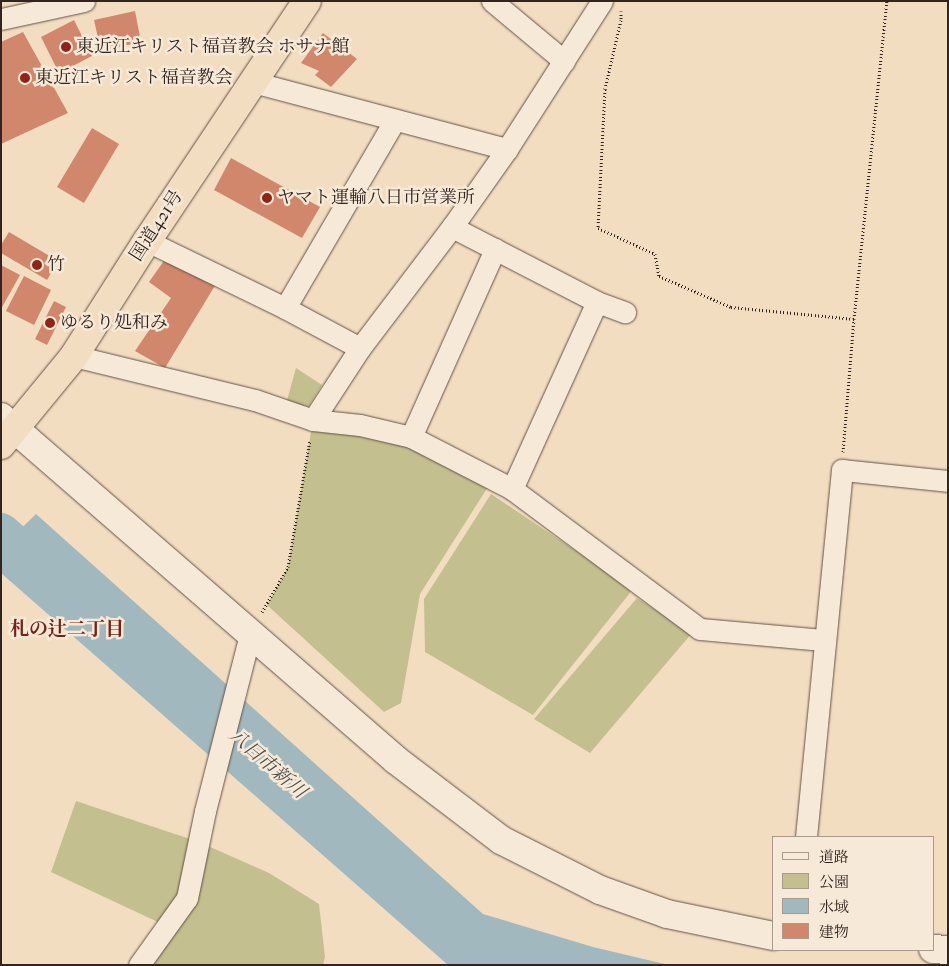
<!DOCTYPE html>
<meta charset="utf-8">
<style>
body{margin:0}
#map{position:relative;width:949px;height:966px;overflow:hidden;background:#f3ddc1;font-family:"IM FELL French Canon","Noto Serif JP",serif}
div>[style]{position:absolute}
[style*='--x']{left:calc(var(--x)*1px);top:calc(var(--y)*1px);width:calc(var(--w)*1px);rotate:calc(var(--a)*1deg)}
.green>*{inset:0;background:#c3bf8e}
.water>*{inset:0;background:#a1b9be}
.river>*{height:35px;margin:-17.5px;padding:0 17.5px;transform-origin:17.5px;border-radius:17.5px;background:#a1b9be}
.building>*{inset:0;background:#d0876b}
.path>*{height:3px;margin-top:-1.5px;transform-origin:0;background:repeating-linear-gradient(90deg,#32241f 0 1px,transparent 0 3.5px)}
.roads{filter:drop-shadow(0 0 1px #625248) drop-shadow(0 0 1px #625248)}
.minor>*{height:21px;margin:-10.5px;padding:0 10.5px;transform-origin:10.5px;border-radius:10.5px;background:#f7e9d7}
.tertiary>*{height:28px;margin:-14px;padding:0 14px;transform-origin:14px;border-radius:14px;background:#f7e9d7}
.trunk>*{height:28px;margin:-14px;padding:0 14px;transform-origin:14px;border-radius:14px;background:#f3ddc1}
.dots>*{width:14px;height:14px;translate:-50% -50%;box-sizing:border-box;border:2px solid #f7e9d7;border-radius:50%}
span{translate:-50% -50%;white-space:nowrap;text-align:center;line-height:1.15;-webkit-text-stroke:5px #f7e9d7;paint-order:stroke}
.poi-label{font-size:18px;color:#32241f}
.left{translate:0 -50%;text-align:left}
.street-label{font-size:18px;color:#32241f}
.neighbourhood-label{font-size:19px;color:#7a1f14;font-weight:700}
.water-label{font-size:19px;color:#53514f;font-style:italic}
.frame{position:absolute;inset:0;border:2px solid #32241f;pointer-events:none}
.legend{position:absolute;left:772px;top:836px;width:162px;height:115px;box-sizing:border-box;background:#f7e9d7;border:1px solid #a89a8d;margin:0;padding:6px 9px;list-style:none;font-size:15px;color:#32241f}
.legend li{display:flex;align-items:center;gap:10px;height:25px}
.legend b{width:25px;border:1px solid #a89a8d}
</style>
<div id="map">
<div class="green">
<div style="clip-path:polygon(296px 368px,322px 385px,309px 406px,286px 404px)"></div>
<div style="clip-path:polygon(313px 420px,360px 425px,493px 479px,420px 594px,401px 703px,384px 712px,267px 605px,288px 567px)"></div>
<div style="clip-path:polygon(491px 494px,633px 589px,533px 715px,425px 652px,424px 599px)"></div>
<div style="clip-path:polygon(637px 598px,692px 633px,590px 753px,534px 719px)"></div>
<div style="clip-path:polygon(76px 801px,199px 842px,269px 873px,319px 904px,325px 957px,323px 965px,144px 965px,162px 924px,51px 872px)"></div>
</div>
<div class="water">
<div style="clip-path:polygon(36px 514px,483px 914px,593px 947px,669px 965px,448px 965px,1px 573px,1px 548px)"></div>
</div>
<div class="river">
<div style="--x:1;--y:530;--w:60;--a:40.9"></div>
</div>
<div class="building">
<div style="clip-path:polygon(135px 11px,141px 42px,101px 51px,94px 20px)"></div>
<div style="clip-path:polygon(74px 20px,92px 56px,59px 73px,41px 37px)"></div>
<div style="clip-path:polygon(23px 32px,68px 113px,1px 144px,1px 42px)"></div>
<div style="clip-path:polygon(323px 33px,357px 59px,331px 87px,315px 75px,319px 71px,301px 63px)"></div>
<div style="clip-path:polygon(92px 128px,119px 144px,84px 203px,57px 187px)"></div>
<div style="clip-path:polygon(231px 158px,320px 207px,302px 238px,214px 190px)"></div>
<div style="clip-path:polygon(9px 232px,58px 261px,47px 280px,1px 253px,1px 245px)"></div>
<div style="clip-path:polygon(173px 248px,219px 279px,165px 368px,135px 351px,171px 298px,149px 282px)"></div>
<div style="clip-path:polygon(1px 265px,20px 275px,1px 309px)"></div>
<div style="clip-path:polygon(24px 276px,51px 290px,34px 325px,6px 311px)"></div>
<div style="clip-path:polygon(54px 301px,66px 307px,47px 345px,35px 339px)"></div>
</div>
<div class="path">
<div style="--x:621;--y:11;--w:9;--a:90"></div>
<div style="--x:621;--y:20;--w:71;--a:103.1"></div>
<div style="--x:605;--y:89;--w:139;--a:92.9"></div>
<div style="--x:598;--y:228;--w:63;--a:24.5"></div>
<div style="--x:655;--y:254;--w:22;--a:80"></div>
<div style="--x:659;--y:276;--w:78;--a:23.3"></div>
<div style="--x:731;--y:307;--w:124;--a:5.6"></div>
<div style="--x:843;--y:452;--w:133;--a:-85.3"></div>
<div style="--x:854;--y:319;--w:320;--a:-84.1"></div>
<div style="--x:262;--y:612;--w:52;--a:-60"></div>
<div style="--x:288;--y:567;--w:129;--a:-80.2"></div>
</div>
<div class="roads">
<div class="minor">
<div style="--x:492;--y:1;--w:94;--a:39.8"></div>
<div style="--x:1;--y:19;--w:85;--a:-12.2"></div>
<div style="--x:253;--y:82;--w:263;--a:14.8"></div>
<div style="--x:452;--y:227;--w:163;--a:27.3"></div>
<div style="--x:597;--y:302;--w:30;--a:20"></div>
<div style="--x:147;--y:241;--w:153;--a:25.9"></div>
<div style="--x:285;--y:308;--w:218;--a:-59.7"></div>
<div style="--x:285;--y:308;--w:85;--a:28.1"></div>
<div style="--x:74;--y:356;--w:186;--a:13.7"></div>
<div style="--x:255;--y:400;--w:61;--a:19"></div>
<div style="--x:313;--y:420;--w:47;--a:6.1"></div>
<div style="--x:360;--y:425;--w:52;--a:13.2"></div>
<div style="--x:411;--y:437;--w:114;--a:27.2"></div>
<div style="--x:512;--y:489;--w:234;--a:36.7"></div>
<div style="--x:700;--y:629;--w:124;--a:5.1"></div>
<div style="--x:313;--y:420;--w:86;--a:-56.9"></div>
<div style="--x:360;--y:348;--w:152;--a:-52.8"></div>
<div style="--x:452;--y:227;--w:95;--a:-54.8"></div>
<div style="--x:507;--y:149;--w:176;--a:-57.3"></div>
<div style="--x:411;--y:437;--w:206;--a:-65.9"></div>
<div style="--x:512;--y:489;--w:205;--a:-65.6"></div>
<div style="--x:806;--y:837;--w:369;--a:-84.4"></div>
<div style="--x:842;--y:470;--w:107;--a:5.9"></div>
<div style="--x:139;--y:965;--w:82;--a:-54.4"></div>
<div style="--x:187;--y:898;--w:89;--a:-78.3"></div>
<div style="--x:205;--y:811;--w:183;--a:-75.7"></div>
</div>
<div class="tertiary">
<div style="--x:1;--y:417;--w:523;--a:40.97"></div>
<div style="--x:396;--y:760;--w:132;--a:37.3"></div>
<div style="--x:501;--y:840;--w:111;--a:26.8"></div>
<div style="--x:600;--y:890;--w:71;--a:19.7"></div>
<div style="--x:667;--y:914;--w:108;--a:11.7"></div>
<div style="--x:933;--y:949;--w:15;--a:4"></div>
</div>
<div class="trunk">
<div style="--x:1;--y:445;--w:115;--a:-50.6"></div>
<div style="--x:74;--y:356;--w:136;--a:-57.6"></div>
<div style="--x:147;--y:241;--w:288;--a:-56.3"></div>
</div>
</div>
<div class="dots">
<div style="left:66px;top:47px;background:#8f2418"></div>
<div style="left:25px;top:78px;background:#8f2418"></div>
<div style="left:267px;top:198px;background:#8f2418"></div>
<div style="left:37px;top:265px;background:#8f2418"></div>
<div style="left:50px;top:323px;background:#8f2418"></div>
</div>
<div class="poi-label">
<span class="left" style="left:76px;top:47px">東近江キリスト福音教会 ホサナ館</span>
<span class="left" style="left:35px;top:78px">東近江キリスト福音教会</span>
<span class="left" style="left:277px;top:198px">ヤマト運輸八日市営業所</span>
<span class="left" style="left:47px;top:265px">竹</span>
<span class="left" style="left:60px;top:323px">ゆるり処和み</span>
</div>
<div class="street-label">
<span style="left:157px;top:226px;rotate:-57deg">国道421号</span>
</div>
<div class="neighbourhood-label">
<span style="left:67px;top:630px">札の辻二丁目</span>
</div>
<div class="water-label">
<span style="left:267px;top:764px;rotate:41deg">八日市新川</span>
</div>
<div class="frame"></div>
<ul class="legend">
<li><b style="height:6px;background:#f7e9d7"></b>道路</li>
<li><b style="height:14px;background:#c3bf8e"></b>公園</li>
<li><b style="height:14px;background:#a1b9be"></b>水域</li>
<li><b style="height:14px;background:#d0876b"></b>建物</li>
</ul>
</div>
